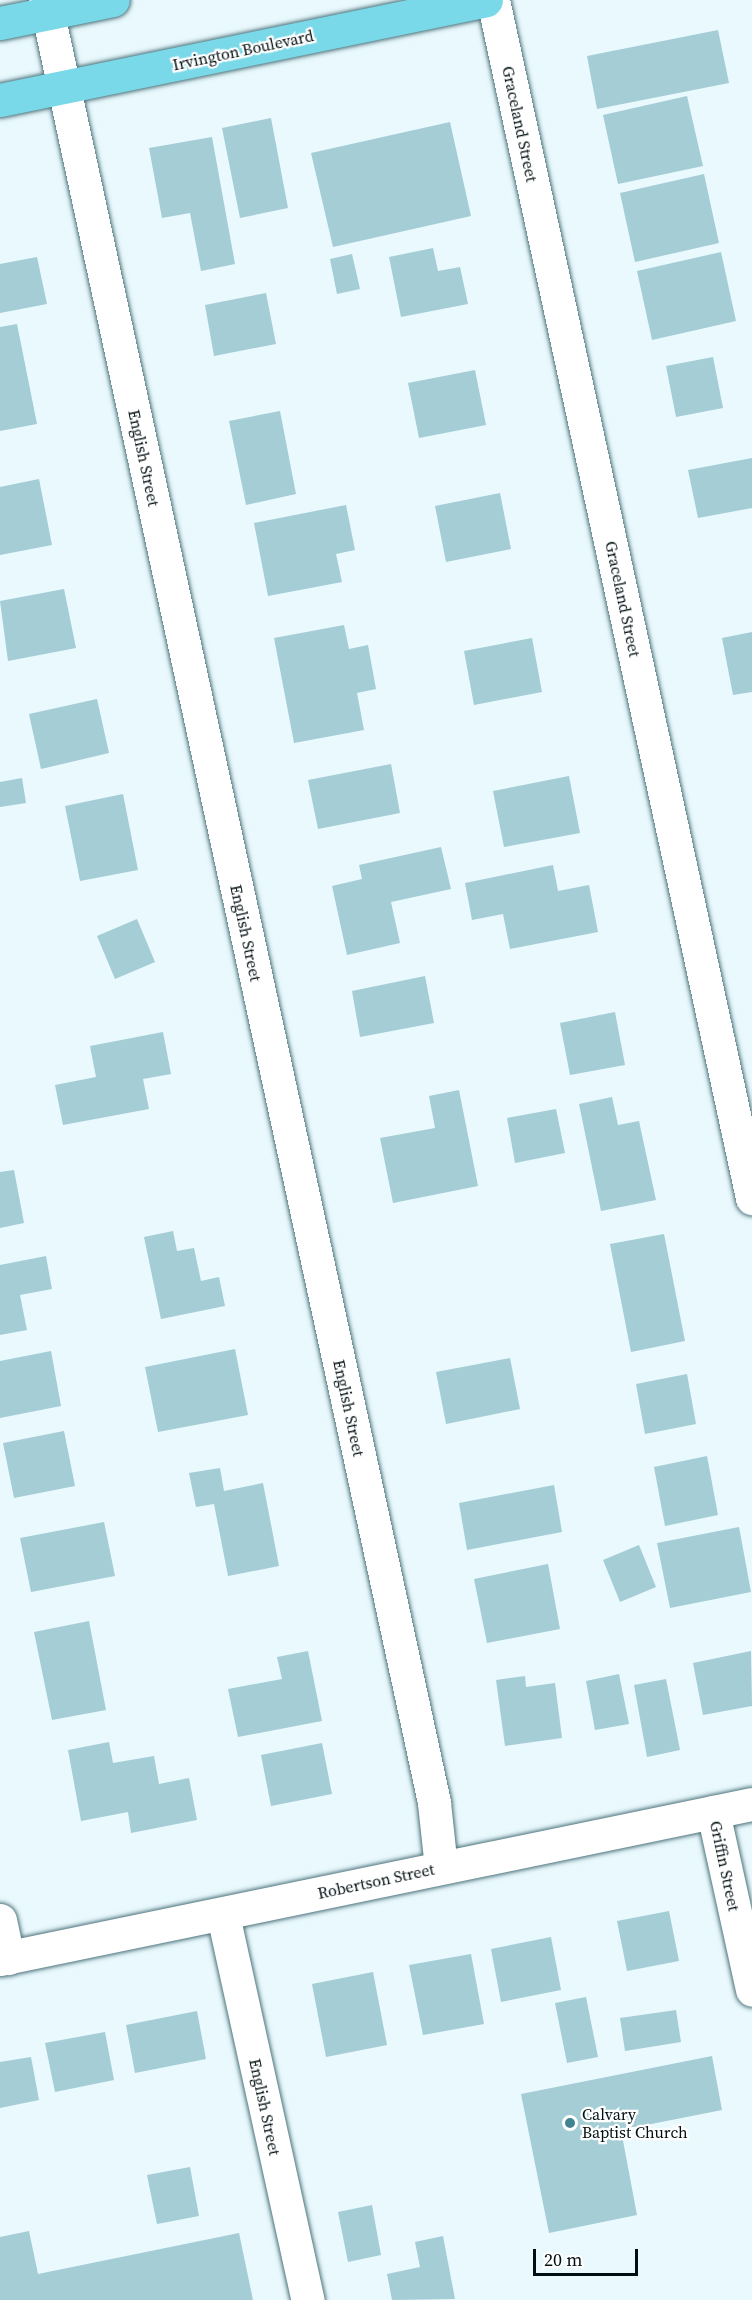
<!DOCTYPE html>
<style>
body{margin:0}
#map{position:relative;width:752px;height:2300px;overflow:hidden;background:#e9f9fd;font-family:"Source Serif 4",serif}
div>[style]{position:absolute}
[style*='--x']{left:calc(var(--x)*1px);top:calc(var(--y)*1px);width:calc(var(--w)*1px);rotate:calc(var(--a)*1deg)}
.building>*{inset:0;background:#a4cdd6}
.roads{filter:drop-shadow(0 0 2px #4e747c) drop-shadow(0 0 2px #4e747c)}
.minor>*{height:33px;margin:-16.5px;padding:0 16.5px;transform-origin:16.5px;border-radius:16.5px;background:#fff}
.major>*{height:33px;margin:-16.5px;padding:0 16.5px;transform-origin:16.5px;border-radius:16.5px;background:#7ad9e9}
.dots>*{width:16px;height:16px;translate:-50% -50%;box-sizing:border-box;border:3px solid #fff;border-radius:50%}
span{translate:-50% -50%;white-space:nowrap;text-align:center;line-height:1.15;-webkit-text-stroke:4.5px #fff;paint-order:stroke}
.street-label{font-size:16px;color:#020f12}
.poi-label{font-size:16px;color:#020f12}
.left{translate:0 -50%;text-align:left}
.scale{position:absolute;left:533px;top:2249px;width:105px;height:27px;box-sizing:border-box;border:3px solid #020f12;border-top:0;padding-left:8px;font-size:18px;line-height:21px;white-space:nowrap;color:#020f12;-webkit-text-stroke:4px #fff;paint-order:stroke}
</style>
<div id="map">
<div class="building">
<div style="clip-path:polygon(718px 30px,729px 83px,597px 109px,587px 56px)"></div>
<div style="clip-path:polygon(687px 96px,703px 166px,618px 184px,603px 115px)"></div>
<div style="clip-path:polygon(271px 118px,288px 208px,240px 218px,222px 128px)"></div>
<div style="clip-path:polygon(450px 122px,471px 216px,333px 247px,311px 153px)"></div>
<div style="clip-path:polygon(212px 137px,235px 264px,201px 271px,190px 213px,162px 218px,149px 148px)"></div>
<div style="clip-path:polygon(704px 174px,719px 243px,635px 262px,620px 193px)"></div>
<div style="clip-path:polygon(433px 248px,438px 271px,460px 267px,468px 304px,401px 317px,389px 257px)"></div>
<div style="clip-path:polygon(721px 252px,736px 321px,652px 340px,637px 271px)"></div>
<div style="clip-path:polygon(352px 254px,360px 289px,337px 294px,330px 259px)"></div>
<div style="clip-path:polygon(37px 257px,47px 304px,0 313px,0 264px)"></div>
<div style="clip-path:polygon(266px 293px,276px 344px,214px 356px,205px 305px)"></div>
<div style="clip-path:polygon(17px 324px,37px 424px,0 431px,0 327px)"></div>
<div style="clip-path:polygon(713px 357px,723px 408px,676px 417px,666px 366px)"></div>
<div style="clip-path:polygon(475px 370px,486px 425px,419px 438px,408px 383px)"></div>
<div style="clip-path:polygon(280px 411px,296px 494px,246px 505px,229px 421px)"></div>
<div style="clip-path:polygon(752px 458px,752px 508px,698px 518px,688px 470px)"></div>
<div style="clip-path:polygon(39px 479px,52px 545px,0 555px,0 487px)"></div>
<div style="clip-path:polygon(500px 493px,511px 549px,446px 562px,435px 506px)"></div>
<div style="clip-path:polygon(346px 505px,355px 550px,336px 554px,342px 582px,268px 596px,254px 523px)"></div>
<div style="clip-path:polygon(64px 589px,76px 648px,8px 661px,0 601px)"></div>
<div style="clip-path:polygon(344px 625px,349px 649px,368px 645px,376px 689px,357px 693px,364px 730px,294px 743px,274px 638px)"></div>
<div style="clip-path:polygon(752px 632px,752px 692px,733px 695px,722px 638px)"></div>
<div style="clip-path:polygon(532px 638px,542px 692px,474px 705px,464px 651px)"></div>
<div style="clip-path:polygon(97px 699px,109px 753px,41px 769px,29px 714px)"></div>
<div style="clip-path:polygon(391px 764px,400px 813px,318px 829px,308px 780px)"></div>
<div style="clip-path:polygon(569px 776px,580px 833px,504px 847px,493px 791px)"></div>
<div style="clip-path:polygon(22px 778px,26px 803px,0 807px,0 782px)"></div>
<div style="clip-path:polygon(123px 794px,138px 870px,80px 881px,65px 806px)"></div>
<div style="clip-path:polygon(441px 847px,451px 889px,391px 902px,400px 943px,347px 955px,332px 886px,362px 879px,359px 865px)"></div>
<div style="clip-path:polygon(553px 865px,558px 891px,589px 885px,598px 932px,510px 949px,503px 914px,472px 920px,465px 883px)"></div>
<div style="clip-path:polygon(137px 919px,155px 962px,115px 979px,97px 936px)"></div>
<div style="clip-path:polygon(425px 976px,434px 1023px,360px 1037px,352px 991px)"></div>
<div style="clip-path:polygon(615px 1012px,625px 1065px,570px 1075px,560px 1023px)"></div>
<div style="clip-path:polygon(163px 1032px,171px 1074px,143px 1079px,149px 1109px,63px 1125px,55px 1085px,96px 1077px,90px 1046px)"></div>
<div style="clip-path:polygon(459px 1090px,478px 1186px,393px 1203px,380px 1138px,435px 1128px,429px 1096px)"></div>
<div style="clip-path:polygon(612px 1097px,618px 1125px,639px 1121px,656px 1200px,601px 1211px,579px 1104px)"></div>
<div style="clip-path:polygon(556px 1109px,565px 1153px,515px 1163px,507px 1118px)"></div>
<div style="clip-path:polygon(14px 1170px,24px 1223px,0 1228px,0 1172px)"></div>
<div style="clip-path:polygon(173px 1231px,177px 1251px,194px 1248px,201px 1281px,219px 1277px,225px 1306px,161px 1319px,144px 1237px)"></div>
<div style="clip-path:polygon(664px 1234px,685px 1341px,631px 1352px,610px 1244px)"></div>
<div style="clip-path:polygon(46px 1256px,52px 1289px,20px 1295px,27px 1330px,0 1335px,0 1265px)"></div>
<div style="clip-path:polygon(235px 1349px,248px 1415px,158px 1432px,145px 1367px)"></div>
<div style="clip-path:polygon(51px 1351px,61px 1406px,0 1418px,0 1361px)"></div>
<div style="clip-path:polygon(510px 1358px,520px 1409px,446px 1424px,436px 1372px)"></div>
<div style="clip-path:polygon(687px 1374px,696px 1424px,645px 1434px,636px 1384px)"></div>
<div style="clip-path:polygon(64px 1431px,75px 1486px,14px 1498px,3px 1443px)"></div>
<div style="clip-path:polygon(707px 1456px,718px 1515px,665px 1526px,654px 1467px)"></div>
<div style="clip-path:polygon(220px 1468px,224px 1491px,263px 1483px,279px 1566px,228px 1576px,214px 1504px,196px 1507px,189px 1473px)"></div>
<div style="clip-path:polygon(554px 1485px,562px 1532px,467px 1550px,459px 1503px)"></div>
<div style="clip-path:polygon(104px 1522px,115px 1576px,31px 1592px,20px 1538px)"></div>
<div style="clip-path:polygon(739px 1527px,751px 1592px,670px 1608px,657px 1543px)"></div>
<div style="clip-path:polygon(639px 1545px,656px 1587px,620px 1602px,603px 1560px)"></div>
<div style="clip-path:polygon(548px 1564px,560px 1629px,487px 1643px,474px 1579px)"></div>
<div style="clip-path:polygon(89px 1621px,106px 1710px,52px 1720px,34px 1632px)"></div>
<div style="clip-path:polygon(308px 1651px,322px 1721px,238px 1737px,228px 1689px,282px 1679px,277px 1657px)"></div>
<div style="clip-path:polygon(751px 1651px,752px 1706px,703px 1715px,693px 1663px)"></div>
<div style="clip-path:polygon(619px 1674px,629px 1724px,595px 1730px,586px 1681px)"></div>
<div style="clip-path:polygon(525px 1676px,526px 1687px,555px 1683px,562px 1738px,505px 1746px,496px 1680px)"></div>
<div style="clip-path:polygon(666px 1679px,680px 1750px,647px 1757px,634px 1685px)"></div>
<div style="clip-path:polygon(109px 1742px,113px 1763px,154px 1756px,159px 1784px,189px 1778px,197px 1820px,131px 1833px,128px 1812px,81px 1821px,68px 1750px)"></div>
<div style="clip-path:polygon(322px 1743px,332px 1794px,271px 1806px,261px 1755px)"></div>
<div style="clip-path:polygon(669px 1911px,679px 1961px,627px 1971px,617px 1921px)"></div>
<div style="clip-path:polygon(551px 1937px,561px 1990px,501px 2002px,491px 1949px)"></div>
<div style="clip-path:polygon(471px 1954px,484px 2024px,423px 2035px,409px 1965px)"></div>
<div style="clip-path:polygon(373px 1972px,387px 2045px,326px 2057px,312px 1984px)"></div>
<div style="clip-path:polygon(586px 1997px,598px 2057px,567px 2063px,555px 2003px)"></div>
<div style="clip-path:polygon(676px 2010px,681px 2042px,625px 2051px,620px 2018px)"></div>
<div style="clip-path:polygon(197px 2011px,206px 2059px,135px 2073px,126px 2025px)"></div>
<div style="clip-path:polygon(105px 2032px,114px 2080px,55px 2092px,45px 2043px)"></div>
<div style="clip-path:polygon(712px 2056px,722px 2110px,621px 2130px,637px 2215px,549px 2233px,521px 2094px)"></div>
<div style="clip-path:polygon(31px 2057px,39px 2100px,0 2108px,0 2062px)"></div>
<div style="clip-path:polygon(190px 2167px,199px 2216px,157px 2224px,147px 2175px)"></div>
<div style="clip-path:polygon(372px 2205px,381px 2255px,348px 2262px,338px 2212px)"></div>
<div style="clip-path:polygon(29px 2231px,38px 2274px,239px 2233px,253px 2300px,0 2300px,0 2237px)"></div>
<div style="clip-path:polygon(443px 2236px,455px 2299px,392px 2300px,387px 2274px,420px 2267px,415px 2242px)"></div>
</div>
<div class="roads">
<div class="minor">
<div style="--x:45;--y:0;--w:1844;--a:77.82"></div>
<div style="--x:434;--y:1803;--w:64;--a:83.8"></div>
<div style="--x:493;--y:0;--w:1226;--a:77.8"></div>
<div style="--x:713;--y:1812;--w:182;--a:77.6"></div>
<div style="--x:223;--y:1915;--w:394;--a:77.6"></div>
<div style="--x:0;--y:1920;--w:39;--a:78"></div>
<div style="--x:0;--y:1959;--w:768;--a:-11.65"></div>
</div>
<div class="major">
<div style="--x:0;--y:23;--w:115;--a:-11.5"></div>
<div style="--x:0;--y:100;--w:496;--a:-11.6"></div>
</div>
</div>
<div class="dots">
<div style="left:570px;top:2123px;background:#408492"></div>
</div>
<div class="street-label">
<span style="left:243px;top:50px;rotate:-12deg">Irvington Boulevard</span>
<span style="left:520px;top:124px;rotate:78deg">Graceland Street</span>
<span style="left:144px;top:458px;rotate:78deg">English Street</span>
<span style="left:623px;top:599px;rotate:78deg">Graceland Street</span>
<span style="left:246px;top:933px;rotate:78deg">English Street</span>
<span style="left:349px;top:1408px;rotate:78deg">English Street</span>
<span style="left:725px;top:1866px;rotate:78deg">Griffin Street</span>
<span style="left:376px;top:1881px;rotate:-12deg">Robertson Street</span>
<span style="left:265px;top:2107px;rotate:78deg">English Street</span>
</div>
<div class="poi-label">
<span class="left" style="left:582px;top:2123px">Calvary<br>Baptist Church</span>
</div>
<div class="scale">20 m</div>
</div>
